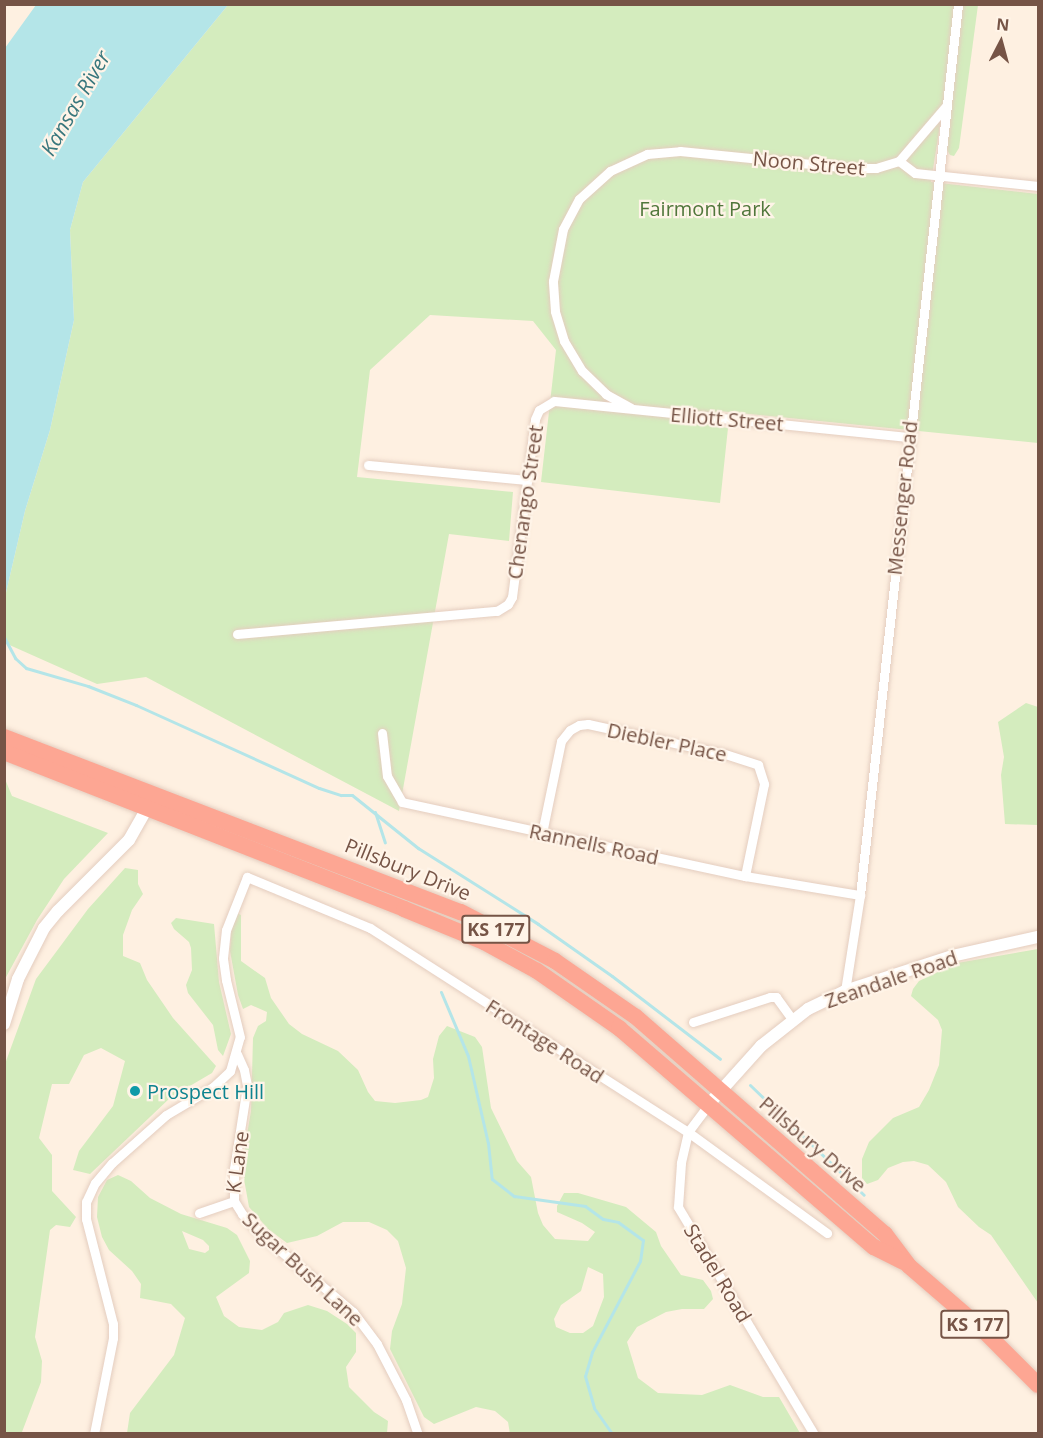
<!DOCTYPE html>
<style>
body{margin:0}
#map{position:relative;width:1043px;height:1438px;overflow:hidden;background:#fef0e1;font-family:"Open Sans",sans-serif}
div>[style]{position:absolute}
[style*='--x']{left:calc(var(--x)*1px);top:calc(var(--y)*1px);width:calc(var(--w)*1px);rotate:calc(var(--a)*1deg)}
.green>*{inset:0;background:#d4ecbe}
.water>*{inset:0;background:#b4e5e8}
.stream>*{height:3px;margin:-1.5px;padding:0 1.5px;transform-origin:1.5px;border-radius:1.5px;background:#b4e5e8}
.roads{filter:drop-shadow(0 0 2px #e4cdbf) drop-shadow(0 0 2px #e4cdbf)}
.street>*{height:9px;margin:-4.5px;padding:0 4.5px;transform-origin:4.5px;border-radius:4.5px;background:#fff}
.secondary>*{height:12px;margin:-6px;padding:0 6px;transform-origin:6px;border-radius:6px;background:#fff}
.highway>*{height:16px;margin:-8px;padding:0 8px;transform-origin:8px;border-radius:8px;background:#fda693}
.dots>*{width:16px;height:16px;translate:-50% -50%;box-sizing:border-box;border:3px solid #fff4e8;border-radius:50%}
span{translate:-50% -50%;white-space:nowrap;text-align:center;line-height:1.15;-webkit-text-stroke:4.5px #fff4e8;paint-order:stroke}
.shield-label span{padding:2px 4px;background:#fff4e8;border:2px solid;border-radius:4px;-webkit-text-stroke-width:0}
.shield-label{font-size:18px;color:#765446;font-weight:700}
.street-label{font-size:20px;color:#765446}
.park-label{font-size:20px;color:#51773b}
.culture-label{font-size:20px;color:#0d838f}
.left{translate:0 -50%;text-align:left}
.water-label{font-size:21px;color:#39777d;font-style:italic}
.frame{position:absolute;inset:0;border:6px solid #765446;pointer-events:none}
.north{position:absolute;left:971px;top:12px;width:60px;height:60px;-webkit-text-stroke:4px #fff4e8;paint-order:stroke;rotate:6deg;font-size:16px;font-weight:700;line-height:24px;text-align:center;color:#765446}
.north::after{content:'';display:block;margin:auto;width:21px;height:27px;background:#765446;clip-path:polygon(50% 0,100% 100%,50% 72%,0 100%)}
</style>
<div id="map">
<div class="green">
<div style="clip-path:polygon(228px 5px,959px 5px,931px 182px,1038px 194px,1038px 443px,719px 411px,716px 426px,728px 428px,720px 503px,541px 482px,556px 350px,533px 321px,430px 315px,370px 370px,357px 477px,513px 492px,509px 541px,449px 534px,399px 811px,146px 677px,97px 684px,5px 643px,5px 597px,25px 511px,50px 430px,74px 320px,70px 230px,83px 182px)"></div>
<div style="clip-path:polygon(962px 5px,978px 5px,959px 148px,954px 156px,950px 155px,947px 150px)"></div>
<div style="clip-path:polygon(1026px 703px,1038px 707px,1038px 825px,1005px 824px,1001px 775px,1004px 757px,998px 722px)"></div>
<div style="clip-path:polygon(5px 779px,12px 796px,108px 833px,64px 879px,37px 920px,5px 979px)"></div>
<div style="clip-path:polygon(125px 868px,138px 870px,138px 884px,143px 894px,132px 910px,123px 935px,123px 956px,140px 963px,147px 980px,173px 1018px,216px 1066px,212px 1073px,171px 1097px,90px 1174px,73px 1170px,79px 1151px,113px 1106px,125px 1061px,101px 1048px,84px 1055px,69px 1084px,52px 1084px,39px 1138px,52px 1155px,52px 1191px,76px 1217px,70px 1227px,56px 1225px,50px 1230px,35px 1337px,42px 1361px,41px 1382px,22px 1432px,5px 1433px,5px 1064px,36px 979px,88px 909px)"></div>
<div style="clip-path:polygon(evenodd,237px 913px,241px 915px,241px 961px,265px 978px,271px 998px,289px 1024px,302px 1034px,338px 1051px,358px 1070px,368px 1092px,375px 1101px,395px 1103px,421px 1100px,428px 1097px,434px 1078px,433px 1059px,439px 1036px,447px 1026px,475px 1037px,482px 1047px,491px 1108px,517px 1161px,531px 1177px,538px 1213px,543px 1225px,555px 1239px,588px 1241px,595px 1232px,582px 1223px,557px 1212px,557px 1206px,564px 1193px,578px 1193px,626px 1207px,656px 1232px,661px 1246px,681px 1275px,703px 1280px,711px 1291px,713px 1299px,704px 1309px,682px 1309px,666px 1312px,637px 1327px,627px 1342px,638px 1378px,658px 1393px,702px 1395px,730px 1385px,763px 1397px,779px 1397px,800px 1433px,510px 1434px,508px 1422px,495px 1411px,476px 1407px,434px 1424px,424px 1417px,390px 1349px,392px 1331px,402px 1304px,406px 1268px,398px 1241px,387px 1230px,369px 1222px,343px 1222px,317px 1236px,287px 1243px,268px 1229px,249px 1207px,244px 1179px,245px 1146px,251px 1111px,253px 1038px,258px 1026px,266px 1021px,267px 1012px,251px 1005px,243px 1009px,238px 995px,230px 951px,232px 921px,237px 913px,588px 1267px,603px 1274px,604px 1297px,593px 1326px,583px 1333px,570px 1333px,556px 1327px,554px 1319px,561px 1305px,581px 1291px,588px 1267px)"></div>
<div style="clip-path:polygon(176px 918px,214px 924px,219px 982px,231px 1034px,223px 1056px,218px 1050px,213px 1025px,188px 993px,186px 985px,192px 970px,191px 948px,189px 942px,174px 929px,171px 923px)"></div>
<div style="clip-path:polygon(1038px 949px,1038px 1303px,991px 1235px,979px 1227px,958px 1207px,946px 1182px,928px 1165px,914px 1161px,903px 1162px,888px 1168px,878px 1180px,867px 1184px,862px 1178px,862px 1159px,869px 1142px,893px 1118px,919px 1107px,929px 1090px,939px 1065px,942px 1030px,938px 1020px,911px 996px,913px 989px,919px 981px,957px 963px)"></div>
<div style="clip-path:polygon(evenodd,118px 1175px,131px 1181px,150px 1198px,181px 1214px,227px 1228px,237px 1235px,250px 1261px,249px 1273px,216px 1297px,224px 1316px,239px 1327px,262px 1330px,278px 1322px,284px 1313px,308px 1305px,327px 1311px,347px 1324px,356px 1333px,356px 1352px,346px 1367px,349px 1387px,374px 1412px,388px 1421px,387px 1433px,127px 1433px,130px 1413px,174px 1355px,185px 1318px,171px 1304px,140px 1298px,141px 1284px,132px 1271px,109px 1250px,102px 1237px,97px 1217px,98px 1197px,107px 1180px,118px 1175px,182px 1231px,203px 1240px,209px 1246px,209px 1250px,205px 1253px,189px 1249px,182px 1231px)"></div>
</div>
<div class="water">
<div style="clip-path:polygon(36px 5px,228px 5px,83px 182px,70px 230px,74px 320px,50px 430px,25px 511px,5px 597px,5px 48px)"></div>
</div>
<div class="stream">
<div style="--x:4;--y:637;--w:24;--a:62"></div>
<div style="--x:15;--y:658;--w:15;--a:42"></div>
<div style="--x:26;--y:668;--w:65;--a:16.2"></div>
<div style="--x:88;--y:686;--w:52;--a:21.6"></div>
<div style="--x:136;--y:705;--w:201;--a:24.4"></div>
<div style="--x:319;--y:788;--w:23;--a:18"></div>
<div style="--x:341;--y:795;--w:11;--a:0"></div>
<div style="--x:352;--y:795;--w:85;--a:38.8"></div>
<div style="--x:418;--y:848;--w:142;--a:32.3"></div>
<div style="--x:538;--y:924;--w:90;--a:35.1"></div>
<div style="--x:612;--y:976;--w:136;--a:37.5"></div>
<div style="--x:375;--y:812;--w:32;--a:72"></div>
<div style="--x:441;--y:992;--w:69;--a:67.1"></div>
<div style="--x:468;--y:1056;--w:89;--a:77.1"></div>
<div style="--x:488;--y:1143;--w:36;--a:84"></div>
<div style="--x:492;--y:1179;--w:28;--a:38"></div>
<div style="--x:514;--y:1196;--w:72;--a:8"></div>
<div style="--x:585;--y:1206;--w:22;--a:36"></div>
<div style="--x:603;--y:1219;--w:15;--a:11"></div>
<div style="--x:618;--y:1222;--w:31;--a:36"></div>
<div style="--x:643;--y:1240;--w:21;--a:98"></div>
<div style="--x:640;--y:1261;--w:103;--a:117.8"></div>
<div style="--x:592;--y:1352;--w:25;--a:106"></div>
<div style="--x:585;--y:1376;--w:33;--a:74"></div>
<div style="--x:594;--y:1408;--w:32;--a:55"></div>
<div style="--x:750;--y:1085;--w:158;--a:44"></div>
</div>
<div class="roads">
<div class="street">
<div style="--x:899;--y:161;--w:72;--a:-49.5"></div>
<div style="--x:631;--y:408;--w:29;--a:-151"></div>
<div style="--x:606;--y:394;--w:33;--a:-136"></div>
<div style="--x:582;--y:371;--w:35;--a:-121"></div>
<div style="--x:564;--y:341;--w:31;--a:-107"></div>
<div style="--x:555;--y:311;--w:30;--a:-94"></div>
<div style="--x:553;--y:281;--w:53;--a:-79.1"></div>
<div style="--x:563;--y:229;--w:34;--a:-62"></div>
<div style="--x:579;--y:199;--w:42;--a:-42.1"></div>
<div style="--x:610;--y:171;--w:41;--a:-24.7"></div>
<div style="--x:647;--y:154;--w:33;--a:-5"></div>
<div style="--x:680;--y:151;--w:172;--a:5.7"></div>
<div style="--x:851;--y:168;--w:25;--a:0"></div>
<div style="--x:876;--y:168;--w:24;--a:-17"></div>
<div style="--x:899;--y:161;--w:20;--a:37"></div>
<div style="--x:915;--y:173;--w:124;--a:6"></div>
<div style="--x:368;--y:465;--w:160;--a:5.4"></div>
<div style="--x:237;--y:634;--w:261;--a:-5.1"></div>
<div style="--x:497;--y:611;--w:13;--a:-32"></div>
<div style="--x:508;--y:604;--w:8;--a:-60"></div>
<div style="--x:512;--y:597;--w:179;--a:-82.6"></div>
<div style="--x:535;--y:419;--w:10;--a:-66"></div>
<div style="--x:539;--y:410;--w:17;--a:-31"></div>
<div style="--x:554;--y:401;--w:356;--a:5.8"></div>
<div style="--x:382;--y:733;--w:43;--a:83.4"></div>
<div style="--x:387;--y:776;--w:30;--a:60"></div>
<div style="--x:402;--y:802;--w:351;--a:12.2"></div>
<div style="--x:745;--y:876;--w:117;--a:9.4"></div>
<div style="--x:542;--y:833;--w:94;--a:-78.3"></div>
<div style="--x:561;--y:741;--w:14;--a:-51"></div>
<div style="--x:570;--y:730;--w:10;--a:-29"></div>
<div style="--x:579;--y:725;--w:9;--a:-6"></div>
<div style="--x:588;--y:724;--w:140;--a:12.4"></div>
<div style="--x:725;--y:754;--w:35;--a:18"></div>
<div style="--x:758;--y:765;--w:20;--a:72"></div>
<div style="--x:764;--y:784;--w:94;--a:101.7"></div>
<div style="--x:845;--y:991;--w:97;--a:-81.1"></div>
<div style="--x:860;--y:895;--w:896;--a:-83.72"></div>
<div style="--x:693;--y:1022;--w:81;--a:-18"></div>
<div style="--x:770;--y:997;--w:6;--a:0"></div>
<div style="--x:776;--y:997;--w:27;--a:54"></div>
<div style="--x:237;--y:1054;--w:17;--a:66"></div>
<div style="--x:244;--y:1070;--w:16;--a:79"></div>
<div style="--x:247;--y:1086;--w:84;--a:98.9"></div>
<div style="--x:234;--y:1169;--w:32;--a:90"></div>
<div style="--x:234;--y:1201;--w:15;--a:58"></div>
<div style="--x:242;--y:1214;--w:30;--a:46"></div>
<div style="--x:263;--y:1236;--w:118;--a:40.2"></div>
<div style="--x:353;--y:1312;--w:40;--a:53"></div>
<div style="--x:377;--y:1344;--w:63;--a:62.6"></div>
<div style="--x:406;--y:1400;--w:36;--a:71"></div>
<div style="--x:709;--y:1104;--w:35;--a:127"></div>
<div style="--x:688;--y:1132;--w:32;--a:103"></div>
<div style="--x:681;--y:1163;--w:44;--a:93.9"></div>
<div style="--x:678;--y:1207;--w:265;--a:59.1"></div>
<div style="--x:199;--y:1213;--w:37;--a:-19"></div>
<div style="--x:94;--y:1434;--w:98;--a:-78.8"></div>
<div style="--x:113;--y:1338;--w:14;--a:-90"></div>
<div style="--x:113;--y:1324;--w:108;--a:-104.4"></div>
<div style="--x:86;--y:1219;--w:17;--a:-90"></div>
<div style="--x:86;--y:1202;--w:21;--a:-65"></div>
<div style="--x:95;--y:1183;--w:26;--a:-50"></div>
<div style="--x:112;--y:1163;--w:72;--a:-41.6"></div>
<div style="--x:166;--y:1115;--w:55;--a:-30.8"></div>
<div style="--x:213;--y:1087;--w:23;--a:-43"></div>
<div style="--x:230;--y:1071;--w:35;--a:-74"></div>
<div style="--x:240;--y:1037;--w:59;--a:-103.8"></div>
<div style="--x:226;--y:980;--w:22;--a:-98"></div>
<div style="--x:223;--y:958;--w:28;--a:-84"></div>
<div style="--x:226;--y:930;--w:57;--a:-68.4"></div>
<div style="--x:247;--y:877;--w:133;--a:22.5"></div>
<div style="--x:370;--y:928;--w:378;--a:32.7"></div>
<div style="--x:688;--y:1132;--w:172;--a:36"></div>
</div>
<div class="secondary">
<div style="--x:4;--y:1024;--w:47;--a:-72.7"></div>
<div style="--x:18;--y:979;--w:57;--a:-63"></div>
<div style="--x:44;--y:928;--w:22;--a:-51"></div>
<div style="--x:58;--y:911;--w:100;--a:-45"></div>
<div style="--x:129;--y:840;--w:43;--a:-60.4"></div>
<div style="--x:709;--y:1104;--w:78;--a:-48.1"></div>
<div style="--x:761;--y:1046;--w:60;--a:-38.2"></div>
<div style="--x:808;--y:1009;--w:41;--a:-25.9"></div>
<div style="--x:845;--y:991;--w:113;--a:-18.1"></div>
<div style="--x:952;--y:956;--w:88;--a:-12.5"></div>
</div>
<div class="highway">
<div style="--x:4;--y:737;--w:489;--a:21"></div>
<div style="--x:461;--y:912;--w:106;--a:27.5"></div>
<div style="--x:555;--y:961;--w:98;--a:34.7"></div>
<div style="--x:636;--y:1017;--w:330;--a:41.1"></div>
<div style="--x:885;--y:1234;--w:40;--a:53"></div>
<div style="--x:909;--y:1266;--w:96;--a:40.8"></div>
<div style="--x:982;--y:1329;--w:79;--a:45"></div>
<div style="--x:4;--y:752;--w:430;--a:21.4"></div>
<div style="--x:404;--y:909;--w:87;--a:22.4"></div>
<div style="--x:484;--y:942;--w:60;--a:28.7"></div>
<div style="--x:537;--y:971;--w:100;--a:34.8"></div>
<div style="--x:619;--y:1028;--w:336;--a:40.7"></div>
<div style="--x:874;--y:1247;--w:33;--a:27"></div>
</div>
</div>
<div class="dots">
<div style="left:135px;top:1091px;background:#0f9aa8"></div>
</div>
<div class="shield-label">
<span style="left:496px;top:929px">KS 177</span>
<span style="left:975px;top:1324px">KS 177</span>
</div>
<div class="street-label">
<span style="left:809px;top:163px;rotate:5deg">Noon Street</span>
<span style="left:727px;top:419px;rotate:5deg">Elliott Street</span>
<span style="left:902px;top:498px;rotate:-84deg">Messenger Road</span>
<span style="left:525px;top:502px;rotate:-82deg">Chenango Street</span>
<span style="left:667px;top:742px;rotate:12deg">Diebler Place</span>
<span style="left:594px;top:844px;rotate:12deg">Rannells Road</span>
<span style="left:408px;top:869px;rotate:22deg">Pillsbury Drive</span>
<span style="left:891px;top:979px;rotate:-19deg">Zeandale Road</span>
<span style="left:545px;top:1041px;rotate:33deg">Frontage Road</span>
<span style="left:813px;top:1144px;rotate:41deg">Pillsbury Drive</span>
<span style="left:237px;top:1162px;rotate:-82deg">K Lane</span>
<span style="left:303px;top:1269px;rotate:43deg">Sugar Bush Lane</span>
<span style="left:718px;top:1273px;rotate:59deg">Stadel Road</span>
</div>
<div class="park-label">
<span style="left:705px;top:208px">Fairmont Park</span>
</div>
<div class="culture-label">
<span class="left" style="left:147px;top:1091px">Prospect Hill</span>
</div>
<div class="water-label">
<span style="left:75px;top:103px;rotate:-60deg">Kansas River</span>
</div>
<div class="frame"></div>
<div class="north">N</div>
</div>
